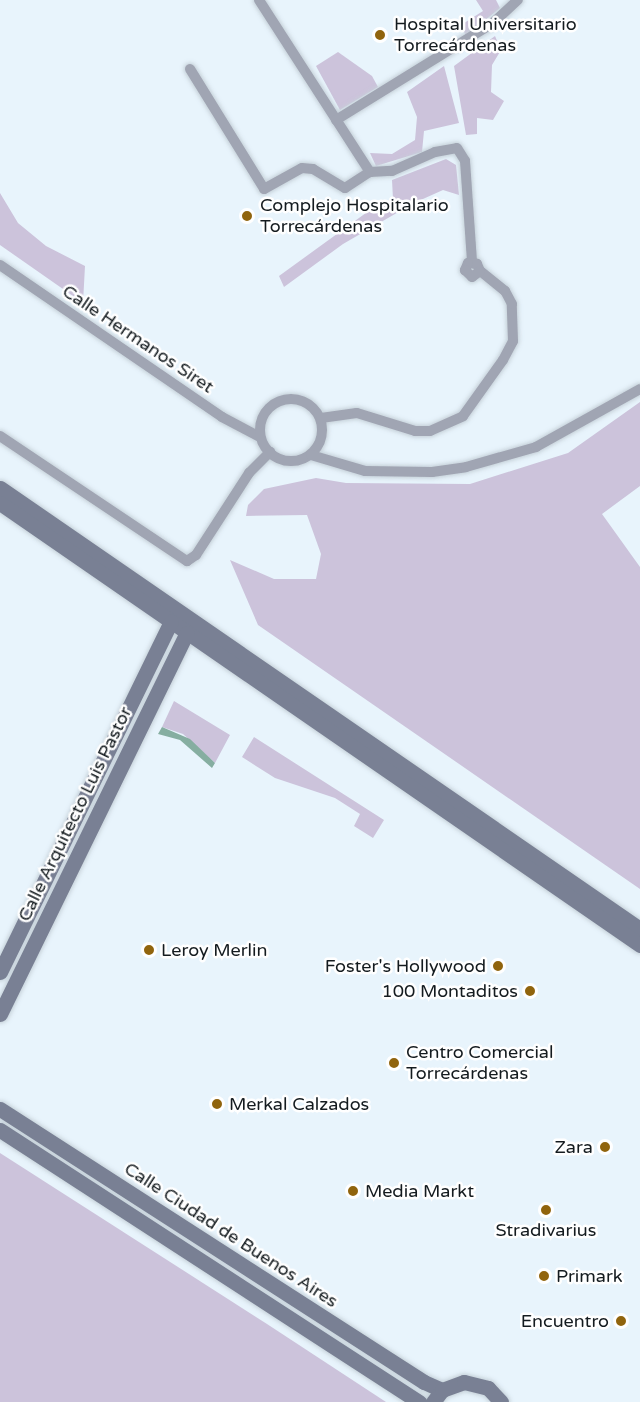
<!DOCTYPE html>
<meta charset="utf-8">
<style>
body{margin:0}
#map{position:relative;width:640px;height:1402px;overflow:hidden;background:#e8f4fc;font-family:"Varela Round",sans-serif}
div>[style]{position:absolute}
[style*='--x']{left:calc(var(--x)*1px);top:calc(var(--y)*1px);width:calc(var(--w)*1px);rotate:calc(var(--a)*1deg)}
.green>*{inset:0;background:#ccc3db}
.water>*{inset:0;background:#86aea1}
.roads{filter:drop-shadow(0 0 2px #c6d1d9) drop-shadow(0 0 2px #c6d1d9)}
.street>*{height:10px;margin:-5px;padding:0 5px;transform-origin:5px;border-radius:5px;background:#a0a5b3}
.street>.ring{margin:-5px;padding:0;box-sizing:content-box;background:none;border:10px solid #a0a5b3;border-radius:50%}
.secondary>*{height:15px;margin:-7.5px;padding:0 7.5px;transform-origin:7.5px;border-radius:7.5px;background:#798094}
.dots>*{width:16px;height:16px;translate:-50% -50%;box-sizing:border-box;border:3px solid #fff;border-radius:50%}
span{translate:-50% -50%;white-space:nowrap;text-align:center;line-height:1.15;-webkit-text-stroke:5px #fff;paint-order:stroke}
.poi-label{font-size:18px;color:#141b1f}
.left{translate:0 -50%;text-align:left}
.right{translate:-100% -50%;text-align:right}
.street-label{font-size:18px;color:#141b1f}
</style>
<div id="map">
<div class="green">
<div style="clip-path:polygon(476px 0,496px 0,500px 8px,466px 36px,461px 25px,483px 11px)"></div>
<div style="clip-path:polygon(495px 36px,501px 50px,492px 65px,491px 92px,504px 101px,493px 120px,477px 118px,477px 134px,466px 135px,454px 66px)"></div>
<div style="clip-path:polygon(338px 52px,372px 76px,378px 87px,340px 110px,316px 66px)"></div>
<div style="clip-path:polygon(444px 66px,459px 123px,424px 131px,422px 152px,376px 166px,370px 153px,392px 154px,415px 140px,417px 117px,407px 92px)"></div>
<div style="clip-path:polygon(446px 159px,456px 165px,459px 195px,443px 190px,414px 203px,343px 244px,284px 287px,279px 276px,370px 210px,393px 199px,392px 180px)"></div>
<div style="clip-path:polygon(0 193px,18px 223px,46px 246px,85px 266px,83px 303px,0 245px)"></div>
<div style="clip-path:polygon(640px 402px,640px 486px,602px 514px,640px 567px,640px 889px,258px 625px,230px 560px,274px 579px,316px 579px,321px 554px,307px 515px,246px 516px,248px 505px,264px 489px,316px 478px,346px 483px,470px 484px,568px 453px)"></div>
<div style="clip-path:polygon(174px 701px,230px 735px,215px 763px,183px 734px,162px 727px)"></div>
<div style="clip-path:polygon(254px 737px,384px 820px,373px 838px,354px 826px,360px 814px,335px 798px,275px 778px,242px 757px)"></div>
<div style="clip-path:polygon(0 1153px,267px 1324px,386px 1402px,0 1402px)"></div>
</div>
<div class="water">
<div style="clip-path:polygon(162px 727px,190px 739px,215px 763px,212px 768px,180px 740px,158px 734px)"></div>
</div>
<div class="roads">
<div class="street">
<div style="--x:259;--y:0;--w:205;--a:57.2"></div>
<div style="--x:190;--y:69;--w:141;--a:58.3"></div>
<div style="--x:264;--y:189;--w:43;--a:-28.9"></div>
<div style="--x:302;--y:168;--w:11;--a:5"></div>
<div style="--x:313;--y:169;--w:37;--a:31"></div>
<div style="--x:345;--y:188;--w:30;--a:-33"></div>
<div style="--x:370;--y:172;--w:22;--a:-3"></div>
<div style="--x:392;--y:171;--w:47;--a:-23.8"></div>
<div style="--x:435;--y:152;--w:22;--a:-10"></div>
<div style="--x:457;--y:148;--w:15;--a:58"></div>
<div style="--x:465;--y:161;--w:101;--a:86"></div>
<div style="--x:336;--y:120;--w:185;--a:-31.7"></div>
<div style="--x:493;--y:23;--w:34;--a:-43"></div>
<div style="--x:0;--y:265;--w:269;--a:34.4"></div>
<div style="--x:222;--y:417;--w:43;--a:27.8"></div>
<div class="ring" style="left:260px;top:399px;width:52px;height:52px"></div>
<div style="--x:321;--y:418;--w:36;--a:-8"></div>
<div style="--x:357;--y:413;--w:61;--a:17.2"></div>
<div style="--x:415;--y:431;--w:15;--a:0"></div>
<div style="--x:430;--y:431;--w:36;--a:-24"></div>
<div style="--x:463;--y:416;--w:69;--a:-54.5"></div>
<div style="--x:503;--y:360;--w:21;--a:-62"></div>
<div style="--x:513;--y:341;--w:37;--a:-92"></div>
<div style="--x:512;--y:304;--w:15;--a:-118"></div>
<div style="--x:505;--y:291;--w:32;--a:-141"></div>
<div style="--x:480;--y:271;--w:8;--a:-113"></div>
<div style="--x:477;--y:264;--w:9;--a:-174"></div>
<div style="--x:468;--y:263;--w:8;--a:113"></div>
<div style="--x:465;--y:270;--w:10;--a:45"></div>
<div style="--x:472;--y:277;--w:10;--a:-37"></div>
<div style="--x:0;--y:436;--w:225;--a:33.8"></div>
<div style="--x:187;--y:561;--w:11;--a:-34"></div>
<div style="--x:196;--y:555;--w:98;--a:-57.1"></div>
<div style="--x:249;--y:473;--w:30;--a:-45"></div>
<div style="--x:311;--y:455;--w:56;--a:16.5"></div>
<div style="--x:365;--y:471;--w:67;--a:0.9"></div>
<div style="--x:432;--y:472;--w:34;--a:-8"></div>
<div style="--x:466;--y:467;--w:73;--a:-15.9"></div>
<div style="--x:536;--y:447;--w:119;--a:-29.1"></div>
</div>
<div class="secondary">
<div style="--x:0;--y:488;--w:777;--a:34.57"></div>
<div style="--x:0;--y:503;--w:778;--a:34.63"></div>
<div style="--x:0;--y:972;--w:390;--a:-64"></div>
<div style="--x:0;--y:1014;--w:424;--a:-63.9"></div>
<div style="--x:0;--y:1109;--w:504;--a:32.78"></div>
<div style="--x:424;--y:1382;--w:20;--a:24"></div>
<div style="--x:0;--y:1130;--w:500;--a:33"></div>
<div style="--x:433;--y:1402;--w:15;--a:-53"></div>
<div style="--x:442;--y:1390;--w:23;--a:-20"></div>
<div style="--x:464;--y:1382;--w:25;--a:14"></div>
<div style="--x:488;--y:1388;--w:19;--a:47"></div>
</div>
</div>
<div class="dots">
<div style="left:380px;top:35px;background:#90640d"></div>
<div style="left:247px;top:216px;background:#90640d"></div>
<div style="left:149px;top:950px;background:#90640d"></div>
<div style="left:498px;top:966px;background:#90640d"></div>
<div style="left:530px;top:991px;background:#90640d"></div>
<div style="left:394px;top:1063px;background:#90640d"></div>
<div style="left:217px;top:1104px;background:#90640d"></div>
<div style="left:605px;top:1147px;background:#90640d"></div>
<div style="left:353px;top:1191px;background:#90640d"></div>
<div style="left:546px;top:1210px;background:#90640d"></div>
<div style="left:544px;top:1276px;background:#90640d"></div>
<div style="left:621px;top:1321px;background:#90640d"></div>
</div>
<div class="poi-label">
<span class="left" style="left:394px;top:35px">Hospital Universitario<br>Torrecárdenas</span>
<span class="left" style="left:260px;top:216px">Complejo Hospitalario<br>Torrecárdenas</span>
<span class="left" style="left:161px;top:950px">Leroy Merlin</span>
<span class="right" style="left:486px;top:966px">Foster's Hollywood</span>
<span class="right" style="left:518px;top:991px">100 Montaditos</span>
<span class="left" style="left:406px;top:1063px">Centro Comercial<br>Torrecárdenas</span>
<span class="left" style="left:229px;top:1104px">Merkal Calzados</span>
<span class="right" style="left:593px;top:1147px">Zara</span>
<span class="left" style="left:365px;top:1191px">Media Markt</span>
<span style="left:546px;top:1230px">Stradivarius</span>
<span class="left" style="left:556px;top:1276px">Primark</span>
<span class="right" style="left:609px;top:1321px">Encuentro</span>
</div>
<div class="street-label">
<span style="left:138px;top:339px;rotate:34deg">Calle Hermanos Siret</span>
<span style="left:75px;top:814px;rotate:-64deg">Calle Arquitecto Luis Pastor</span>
<span style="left:231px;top:1235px;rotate:33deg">Calle Ciudad de Buenos Aires</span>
</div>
</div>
